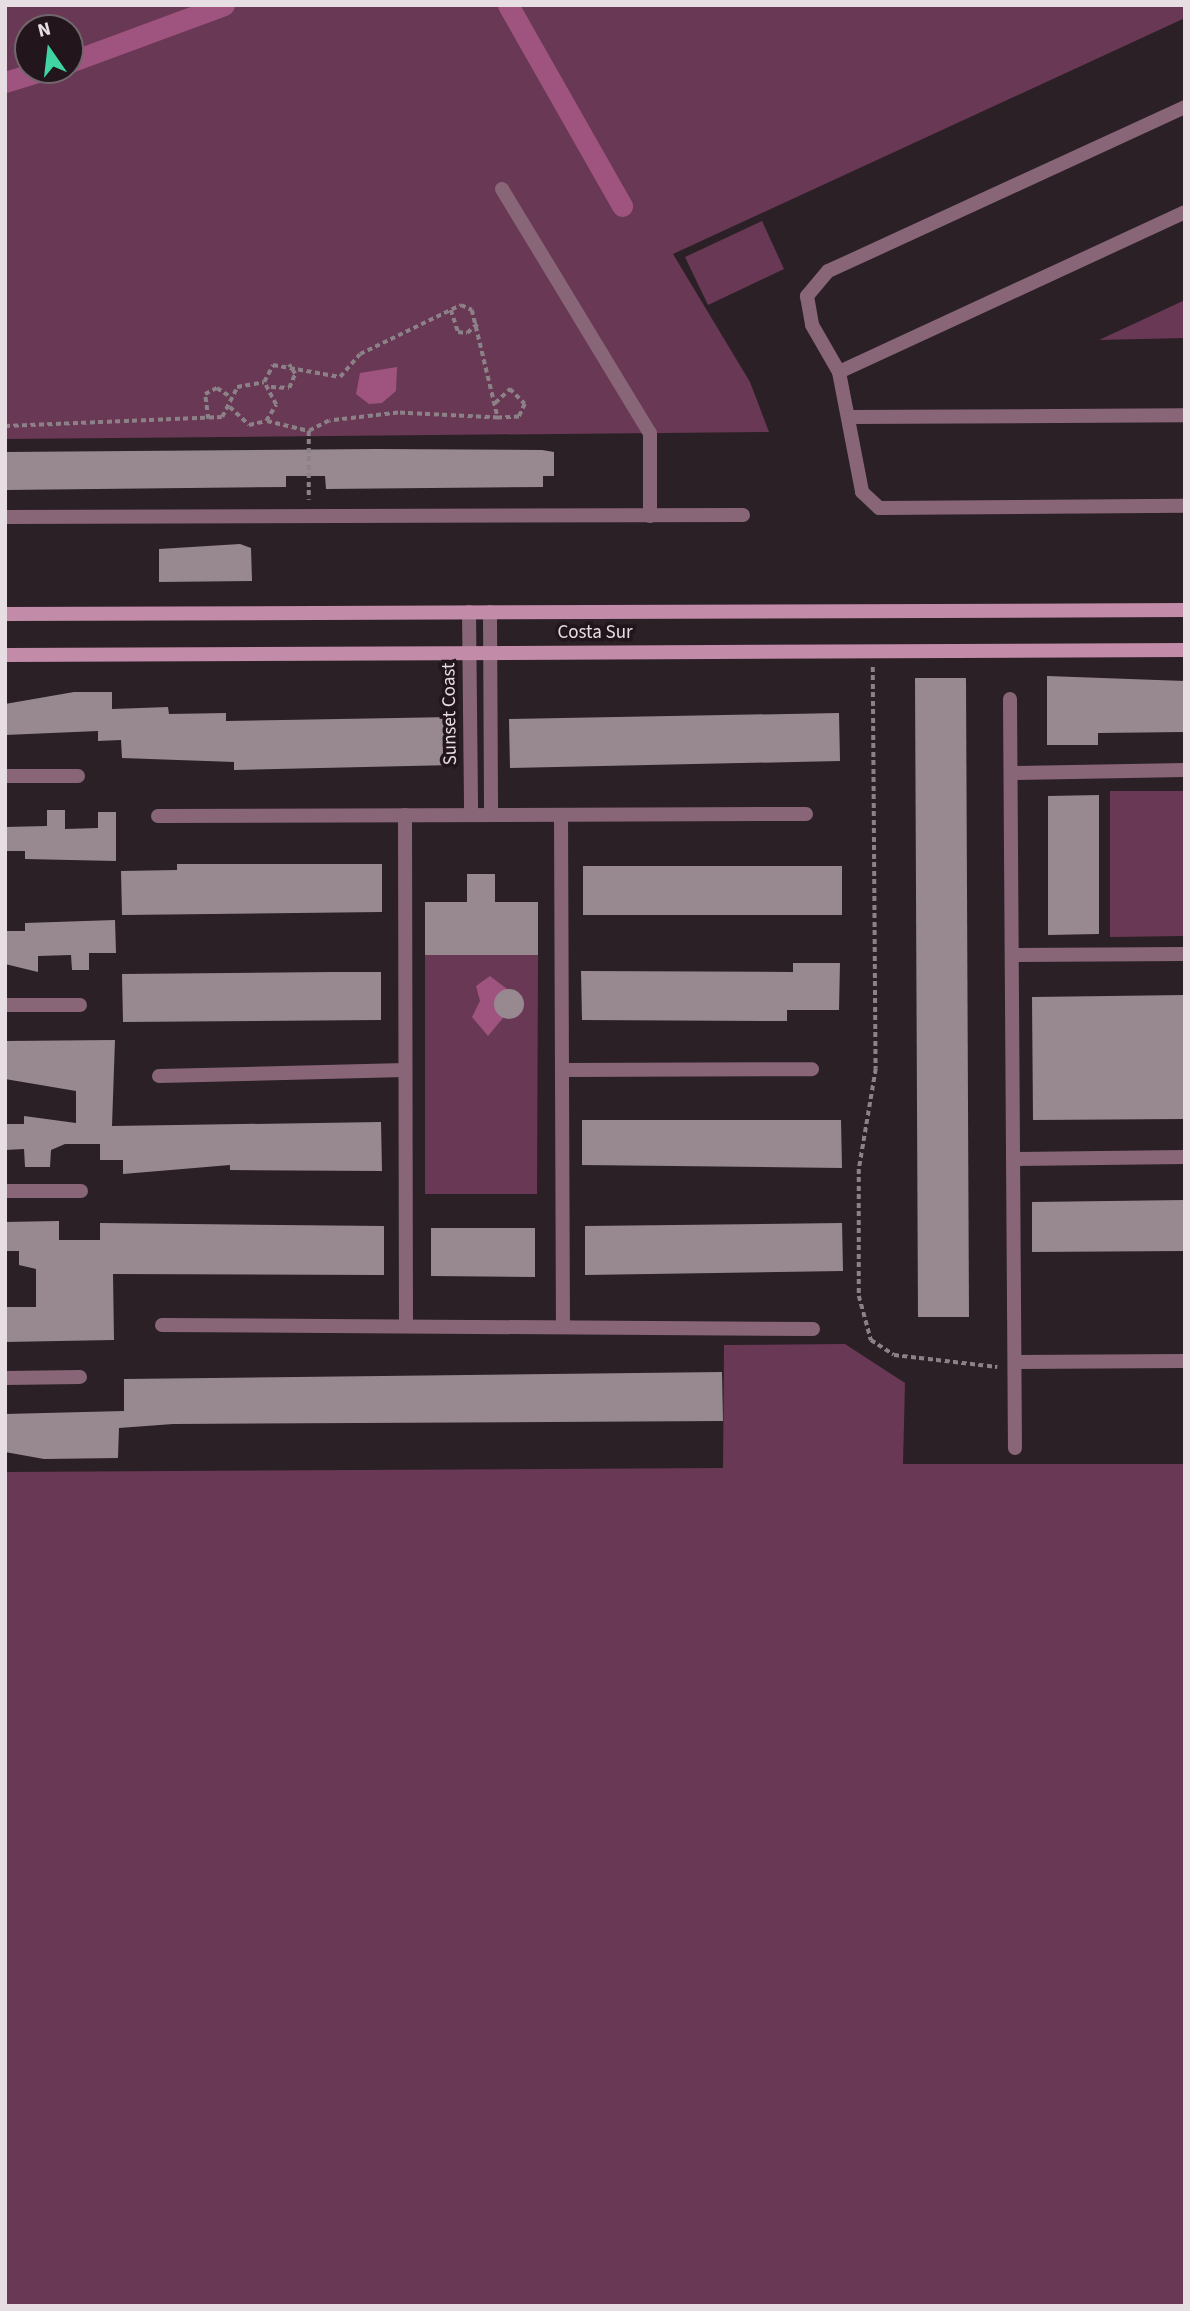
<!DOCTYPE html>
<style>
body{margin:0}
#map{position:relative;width:1190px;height:2311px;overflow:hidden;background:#2b2026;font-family:"Source Sans 3",sans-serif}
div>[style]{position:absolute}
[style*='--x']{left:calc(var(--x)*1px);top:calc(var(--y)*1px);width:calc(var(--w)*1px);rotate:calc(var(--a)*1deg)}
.green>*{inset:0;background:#693854}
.water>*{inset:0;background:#9f547f}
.canal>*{height:21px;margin:-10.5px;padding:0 10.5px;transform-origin:10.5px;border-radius:10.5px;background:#9f547f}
.building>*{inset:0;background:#988990}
.round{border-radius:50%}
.path>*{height:3.5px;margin-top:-1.75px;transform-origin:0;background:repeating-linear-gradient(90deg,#8b8186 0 5px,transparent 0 8.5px)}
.street>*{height:14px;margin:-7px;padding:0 7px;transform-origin:7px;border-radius:7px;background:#886678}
.secondary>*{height:14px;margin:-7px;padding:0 7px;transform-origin:7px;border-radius:7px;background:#c28ba8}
span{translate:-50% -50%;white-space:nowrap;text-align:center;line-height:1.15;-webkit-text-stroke:7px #22161c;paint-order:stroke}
.street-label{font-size:19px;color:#e6dee2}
.frame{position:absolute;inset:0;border:7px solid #e6dee2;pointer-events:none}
.north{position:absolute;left:14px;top:14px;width:70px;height:70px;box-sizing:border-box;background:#22161c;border:2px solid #70666b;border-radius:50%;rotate:346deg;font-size:19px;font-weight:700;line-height:28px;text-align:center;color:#e6dee2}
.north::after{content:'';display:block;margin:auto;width:24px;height:32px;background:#3fd4a2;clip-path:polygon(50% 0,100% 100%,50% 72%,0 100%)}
</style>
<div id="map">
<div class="green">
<div style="clip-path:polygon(evenodd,5px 5px,1185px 5px,1185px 18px,673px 254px,750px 382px,769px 432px,5px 439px,5px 5px,28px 28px,70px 28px,70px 70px,28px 70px,28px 28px)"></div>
<div style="clip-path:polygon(762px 221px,784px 269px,708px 305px,685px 257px)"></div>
<div style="clip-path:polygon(1185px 300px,1185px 338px,1099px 340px)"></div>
<div style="clip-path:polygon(1110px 791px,1185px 791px,1185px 936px,1110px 937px)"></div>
<div style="clip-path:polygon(425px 955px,538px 955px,537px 1194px,425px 1194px)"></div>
<div style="clip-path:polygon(845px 1344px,905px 1383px,903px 1464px,1185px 1464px,1185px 2306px,5px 2306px,5px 1472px,723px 1468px,724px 1345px)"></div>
</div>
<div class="water">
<div style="clip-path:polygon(397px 367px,396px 391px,382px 403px,369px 404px,356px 394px,360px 373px)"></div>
<div style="clip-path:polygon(490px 976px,507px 989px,508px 1012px,488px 1036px,472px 1017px,480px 1001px,476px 986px)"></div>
</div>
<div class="canal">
<div style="--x:508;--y:5;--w:231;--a:60.4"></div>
<div style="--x:70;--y:62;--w:164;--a:-20.3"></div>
<div style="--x:5;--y:82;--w:41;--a:-17.1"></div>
</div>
<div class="building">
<div style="clip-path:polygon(377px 449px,542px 450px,554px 452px,554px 476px,543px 476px,543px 487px,326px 489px,325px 476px,286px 476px,286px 487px,5px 490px,5px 452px)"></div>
<div style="clip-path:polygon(240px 544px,251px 548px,252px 581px,159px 582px,159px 549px)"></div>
<div style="clip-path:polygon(1047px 676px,1185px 681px,1185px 732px,1098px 733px,1098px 745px,1047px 745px)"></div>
<div style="clip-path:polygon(915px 678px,966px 678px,969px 1317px,918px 1317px)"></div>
<div style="clip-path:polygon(74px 692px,112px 692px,112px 709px,168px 707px,169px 714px,226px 713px,226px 721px,453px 717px,454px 765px,234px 770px,234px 762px,122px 758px,121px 740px,98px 741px,98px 731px,5px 735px,5px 704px)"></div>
<div style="clip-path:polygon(839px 713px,840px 761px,510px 768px,509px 719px)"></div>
<div style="clip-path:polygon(1099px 795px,1099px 934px,1048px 935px,1048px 796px)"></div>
<div style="clip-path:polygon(47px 810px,65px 810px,65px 829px,98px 828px,98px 812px,116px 812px,116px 861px,25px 859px,25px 851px,5px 851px,5px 827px,47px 826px)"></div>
<div style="clip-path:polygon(177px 864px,382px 864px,382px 912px,122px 915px,121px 871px,177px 870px)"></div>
<div style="clip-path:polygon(583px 866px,842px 866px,842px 915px,583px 915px)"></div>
<div style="clip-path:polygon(467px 874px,495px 874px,495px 902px,538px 902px,538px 955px,425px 955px,425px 902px,467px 902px)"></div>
<div style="clip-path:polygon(115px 920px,116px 953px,89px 953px,89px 970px,72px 970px,71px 955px,38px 956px,38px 972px,5px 964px,5px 931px,25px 931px,25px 923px)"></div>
<div style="clip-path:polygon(793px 963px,840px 963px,839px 1010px,787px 1010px,787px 1021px,582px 1020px,581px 971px,793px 972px)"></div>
<div style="clip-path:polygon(332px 972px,381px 972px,381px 1020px,123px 1022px,122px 974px)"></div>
<div class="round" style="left:494px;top:989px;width:30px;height:30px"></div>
<div style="clip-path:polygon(1185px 995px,1185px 1119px,1033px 1120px,1032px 997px)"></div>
<div style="clip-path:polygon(115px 1040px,112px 1126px,381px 1122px,382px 1171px,230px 1170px,230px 1165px,123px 1174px,123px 1160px,100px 1160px,100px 1144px,65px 1144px,51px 1150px,50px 1167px,25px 1167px,24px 1149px,5px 1150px,5px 1124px,24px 1124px,24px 1116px,76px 1123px,76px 1091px,5px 1079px,5px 1041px)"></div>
<div style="clip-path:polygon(582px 1120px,841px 1120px,842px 1168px,582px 1165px)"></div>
<div style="clip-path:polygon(1185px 1200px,1185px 1251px,1032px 1252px,1032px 1202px)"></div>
<div style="clip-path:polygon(59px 1221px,59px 1240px,100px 1240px,100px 1223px,384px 1226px,384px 1275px,113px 1274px,114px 1340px,5px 1342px,5px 1307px,36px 1307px,36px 1269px,19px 1265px,19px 1251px,5px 1251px,5px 1222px)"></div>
<div style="clip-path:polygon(842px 1223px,843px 1271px,585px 1275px,585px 1226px)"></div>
<div style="clip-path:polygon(431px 1228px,535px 1228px,535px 1277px,431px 1276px)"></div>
<div style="clip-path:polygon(722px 1372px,723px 1421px,173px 1424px,119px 1428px,118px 1458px,44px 1459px,5px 1452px,5px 1414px,124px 1411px,124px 1379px)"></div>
</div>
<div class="path">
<div style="--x:451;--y:310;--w:23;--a:72"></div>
<div style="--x:458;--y:332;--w:9;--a:6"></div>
<div style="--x:467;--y:333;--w:15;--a:-42"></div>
<div style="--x:271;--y:387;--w:18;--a:3"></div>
<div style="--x:289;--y:388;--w:15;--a:-67"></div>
<div style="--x:295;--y:374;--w:11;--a:-124"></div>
<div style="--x:495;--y:403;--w:21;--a:-43"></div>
<div style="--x:510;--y:389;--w:21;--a:45"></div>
<div style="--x:525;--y:404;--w:14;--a:115"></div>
<div style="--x:519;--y:417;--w:21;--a:177"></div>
<div style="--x:230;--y:407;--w:26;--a:43"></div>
<div style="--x:249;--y:425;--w:17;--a:-13"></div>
<div style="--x:266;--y:421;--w:19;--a:-58"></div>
<div style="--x:276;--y:405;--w:26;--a:-118"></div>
<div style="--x:208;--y:419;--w:25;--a:-97"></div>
<div style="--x:205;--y:394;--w:13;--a:-27"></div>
<div style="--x:217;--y:388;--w:17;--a:33"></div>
<div style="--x:267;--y:421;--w:43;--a:13.4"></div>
<div style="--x:5;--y:426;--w:217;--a:-2.4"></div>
<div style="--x:222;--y:417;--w:34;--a:-63"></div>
<div style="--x:237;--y:387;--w:27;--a:-10"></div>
<div style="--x:264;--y:382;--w:19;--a:-62"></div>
<div style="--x:273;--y:365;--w:68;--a:10.2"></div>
<div style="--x:340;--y:377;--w:30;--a:-49"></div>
<div style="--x:360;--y:354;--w:112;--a:-25.9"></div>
<div style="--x:461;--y:305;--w:12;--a:24"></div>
<div style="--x:472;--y:310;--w:111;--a:76.5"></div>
<div style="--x:498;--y:418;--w:100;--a:-177.1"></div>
<div style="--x:398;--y:413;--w:69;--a:173.4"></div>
<div style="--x:329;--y:421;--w:22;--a:153"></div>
<div style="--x:309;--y:431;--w:69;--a:90"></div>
<div style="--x:873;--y:667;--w:402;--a:89.6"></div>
<div style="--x:876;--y:1069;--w:101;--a:99.6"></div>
<div style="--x:859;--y:1169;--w:127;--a:90"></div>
<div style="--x:859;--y:1296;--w:46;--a:74.7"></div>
<div style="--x:871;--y:1340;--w:27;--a:33"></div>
<div style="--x:894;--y:1355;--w:104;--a:6.6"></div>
</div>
<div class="street">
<div style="--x:1185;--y:107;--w:393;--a:155.3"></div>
<div style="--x:828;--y:271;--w:33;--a:130"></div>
<div style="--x:807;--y:296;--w:29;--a:80"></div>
<div style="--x:812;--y:325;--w:54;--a:60.1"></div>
<div style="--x:839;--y:372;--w:122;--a:79.1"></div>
<div style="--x:862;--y:492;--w:23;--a:43"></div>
<div style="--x:879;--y:508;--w:306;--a:-0.4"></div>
<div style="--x:502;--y:189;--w:285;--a:58.8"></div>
<div style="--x:650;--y:433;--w:83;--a:90"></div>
<div style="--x:839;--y:372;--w:381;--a:-24.8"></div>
<div style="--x:851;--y:417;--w:334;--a:-0.3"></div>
<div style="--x:5;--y:517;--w:738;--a:-0.16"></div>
<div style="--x:469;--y:612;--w:203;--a:89.4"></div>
<div style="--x:490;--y:612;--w:203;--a:89.7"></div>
<div style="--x:1010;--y:699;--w:749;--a:89.62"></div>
<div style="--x:1011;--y:773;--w:174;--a:-1"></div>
<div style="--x:5;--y:776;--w:73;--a:0"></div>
<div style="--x:405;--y:815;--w:511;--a:89.89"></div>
<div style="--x:561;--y:815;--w:512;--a:89.78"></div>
<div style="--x:158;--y:816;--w:648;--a:-0.18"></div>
<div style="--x:1012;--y:955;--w:173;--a:-0.3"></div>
<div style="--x:5;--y:1005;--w:75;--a:0"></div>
<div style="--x:562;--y:1070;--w:250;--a:-0.2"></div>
<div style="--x:159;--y:1076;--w:246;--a:-1.4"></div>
<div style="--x:1013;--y:1159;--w:172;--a:-0.7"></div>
<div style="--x:5;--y:1191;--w:76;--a:0"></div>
<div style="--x:162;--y:1325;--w:651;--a:0.35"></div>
<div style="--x:1015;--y:1362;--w:170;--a:-0.3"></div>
<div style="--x:5;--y:1378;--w:75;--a:-0.8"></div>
</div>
<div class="secondary">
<div style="--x:5;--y:614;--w:1180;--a:-0.19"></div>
<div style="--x:5;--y:655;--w:1180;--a:-0.24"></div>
</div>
<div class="street-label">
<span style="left:595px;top:633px">Costa Sur</span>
<span style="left:450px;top:714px;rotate:-91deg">Sunset Coast</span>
</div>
<div class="frame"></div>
<div class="north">N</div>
</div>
